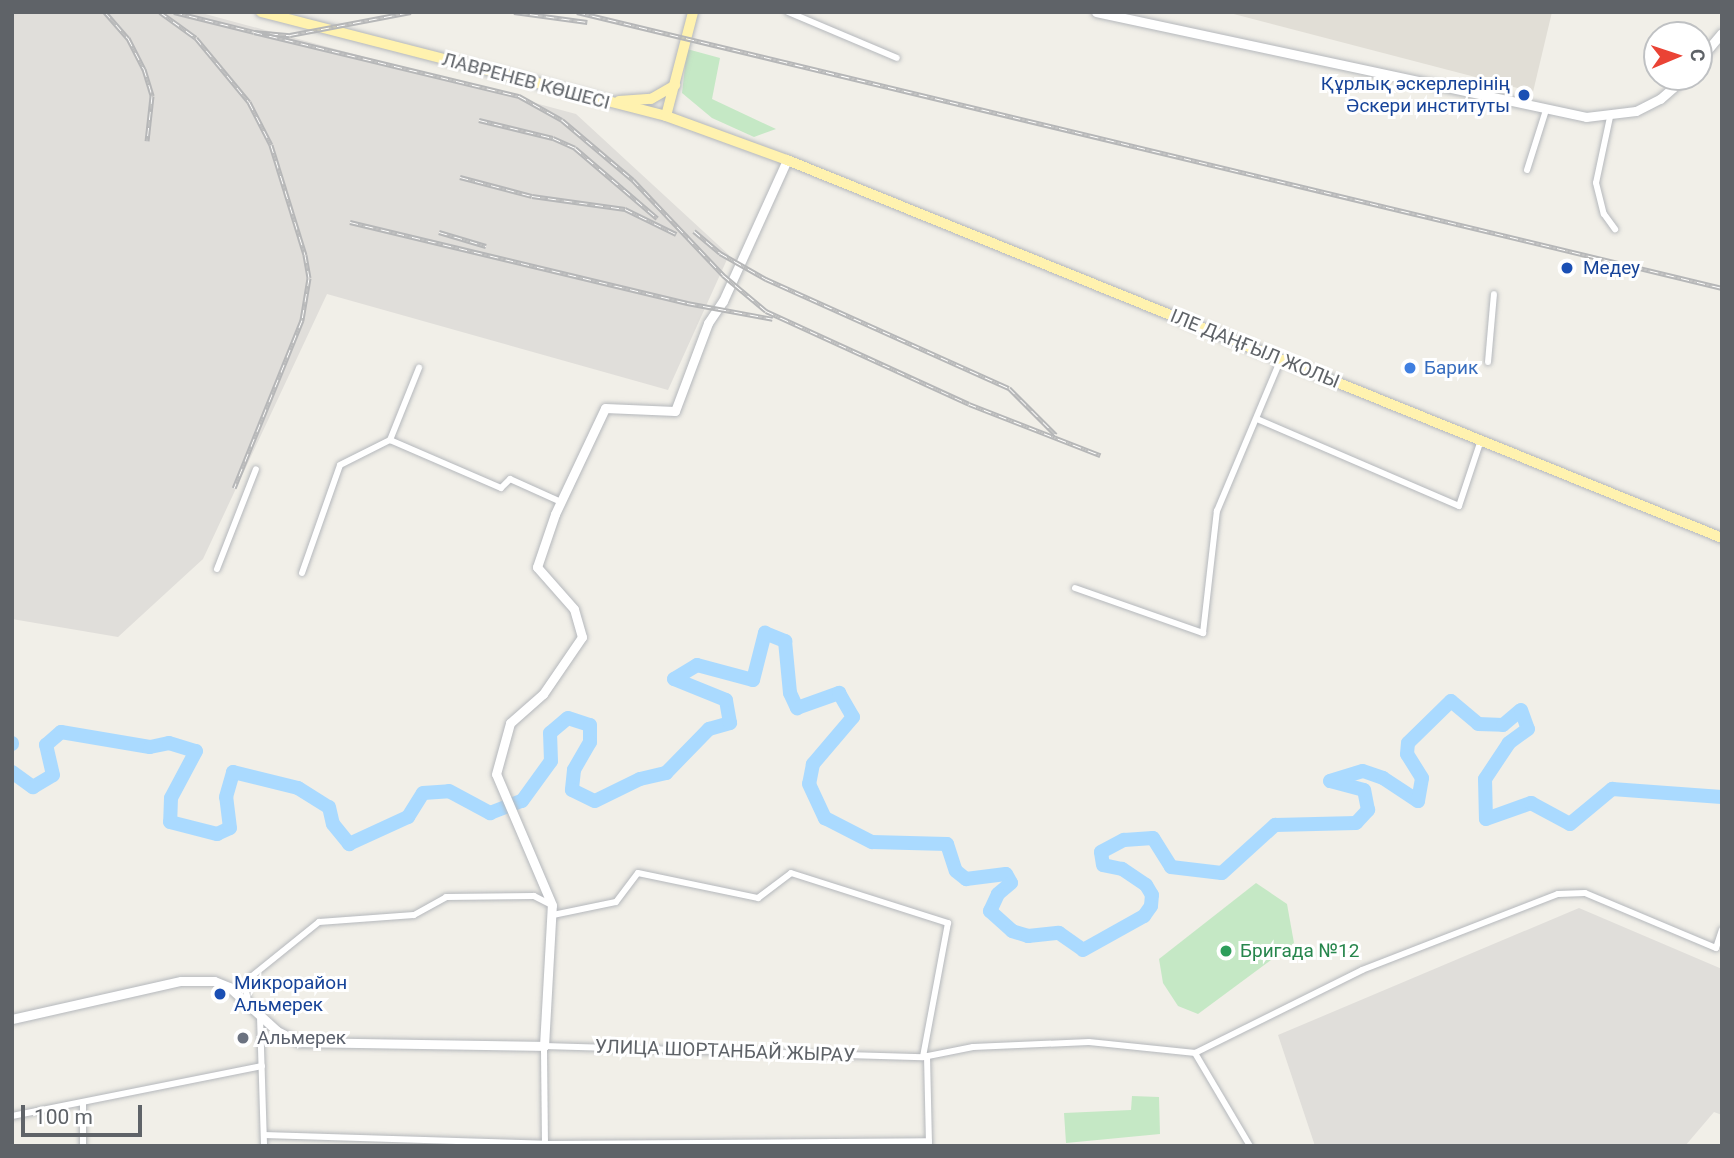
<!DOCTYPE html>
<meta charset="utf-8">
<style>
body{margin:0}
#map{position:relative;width:1734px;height:1158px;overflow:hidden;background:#f1efe8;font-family:Roboto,sans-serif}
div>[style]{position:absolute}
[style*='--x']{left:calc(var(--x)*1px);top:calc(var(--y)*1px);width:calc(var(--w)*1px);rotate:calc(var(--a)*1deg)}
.industrial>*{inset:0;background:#e0deda}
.education>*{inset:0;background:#e1ded6}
.green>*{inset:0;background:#c5e8c5}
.river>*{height:14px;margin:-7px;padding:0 7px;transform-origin:7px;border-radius:7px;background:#aadaff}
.roads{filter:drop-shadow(0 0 2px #b5b8bc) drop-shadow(0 0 2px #b5b8bc)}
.street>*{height:6px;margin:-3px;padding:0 3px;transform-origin:3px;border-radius:3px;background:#fff}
.secondary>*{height:9px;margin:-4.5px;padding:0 4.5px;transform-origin:4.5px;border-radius:4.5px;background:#fff}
.primary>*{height:10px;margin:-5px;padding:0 5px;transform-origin:5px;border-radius:5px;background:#fff2af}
.rail>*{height:5px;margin-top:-2.5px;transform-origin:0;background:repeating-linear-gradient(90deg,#fff 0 8px,#b6b7b8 0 16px);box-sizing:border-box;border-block:2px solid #b6b7b8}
.dots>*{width:19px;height:19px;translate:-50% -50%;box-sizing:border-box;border:4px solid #fff;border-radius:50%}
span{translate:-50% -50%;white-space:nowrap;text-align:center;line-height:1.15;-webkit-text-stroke:6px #fff;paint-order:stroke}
.street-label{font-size:19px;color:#5f6368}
.transit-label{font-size:19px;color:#164399}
.right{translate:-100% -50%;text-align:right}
.left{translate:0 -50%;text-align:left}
.shop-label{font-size:19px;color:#366cbe}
.leisure-label{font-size:19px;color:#27864d}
.worship-label{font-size:19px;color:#5b616d}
.frame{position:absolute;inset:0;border:14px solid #5f6368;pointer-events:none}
.north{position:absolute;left:1643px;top:21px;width:70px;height:70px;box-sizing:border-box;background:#fff;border:2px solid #bfc1c3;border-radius:50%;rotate:88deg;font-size:19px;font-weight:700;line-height:28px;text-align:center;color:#5f6368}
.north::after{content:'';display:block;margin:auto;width:24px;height:32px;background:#ea4335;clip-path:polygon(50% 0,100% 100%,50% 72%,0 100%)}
.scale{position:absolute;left:21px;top:1105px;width:121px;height:32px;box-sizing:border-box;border:4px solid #5f6368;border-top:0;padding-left:9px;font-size:21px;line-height:24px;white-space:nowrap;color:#5f6368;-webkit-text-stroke:5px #fff;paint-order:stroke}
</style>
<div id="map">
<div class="industrial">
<div style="clip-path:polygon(12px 12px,198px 12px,576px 114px,729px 255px,668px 390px,327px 294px,203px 559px,118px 637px,12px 619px)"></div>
<div style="clip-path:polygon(1579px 908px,1722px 969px,1722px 1115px,1714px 1112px,1685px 1146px,1315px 1146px,1278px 1035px)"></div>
</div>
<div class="education">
<div style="clip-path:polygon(1226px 12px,1552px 12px,1533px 92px)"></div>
</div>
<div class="green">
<div style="clip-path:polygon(687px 49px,720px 58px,712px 99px,776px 129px,754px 137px,712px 118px,682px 93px)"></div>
<div style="clip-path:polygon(1256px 883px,1287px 904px,1294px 943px,1198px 1014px,1178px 1006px,1163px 983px,1159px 959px)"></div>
<div style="clip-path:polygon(1132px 1096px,1159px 1097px,1160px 1134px,1066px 1143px,1064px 1113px,1131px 1110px)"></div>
</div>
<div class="river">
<div style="--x:12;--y:743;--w:1;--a:90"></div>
<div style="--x:12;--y:772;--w:26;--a:36"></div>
<div style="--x:33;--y:787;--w:23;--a:-31"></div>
<div style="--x:53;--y:775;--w:31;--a:-103"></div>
<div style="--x:46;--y:745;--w:20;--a:-41"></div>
<div style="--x:61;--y:732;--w:90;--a:9.6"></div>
<div style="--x:150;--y:747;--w:19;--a:-12"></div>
<div style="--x:169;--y:743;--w:28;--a:17"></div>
<div style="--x:196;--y:751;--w:53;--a:118"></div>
<div style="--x:171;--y:798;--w:24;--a:92"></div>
<div style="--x:170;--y:822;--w:49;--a:14.3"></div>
<div style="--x:217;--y:834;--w:14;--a:-25"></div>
<div style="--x:230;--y:828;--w:31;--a:-97"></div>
<div style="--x:226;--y:797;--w:26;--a:-74"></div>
<div style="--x:233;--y:772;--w:67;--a:13.8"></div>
<div style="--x:298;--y:788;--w:36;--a:32"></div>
<div style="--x:329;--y:807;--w:17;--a:77"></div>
<div style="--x:333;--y:824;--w:26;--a:51"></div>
<div style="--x:349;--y:844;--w:65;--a:-24.6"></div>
<div style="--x:408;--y:817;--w:28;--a:-58"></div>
<div style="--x:423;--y:793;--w:26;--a:-4"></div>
<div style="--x:449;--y:791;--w:47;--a:28.2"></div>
<div style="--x:490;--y:813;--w:34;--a:-21"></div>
<div style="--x:522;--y:801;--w:49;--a:-54.1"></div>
<div style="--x:551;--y:761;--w:28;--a:-92"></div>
<div style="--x:550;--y:733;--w:23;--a:-40"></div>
<div style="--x:568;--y:718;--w:23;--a:18"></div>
<div style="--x:590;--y:725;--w:17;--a:90"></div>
<div style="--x:590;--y:742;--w:32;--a:120"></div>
<div style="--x:574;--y:770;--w:20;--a:96"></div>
<div style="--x:572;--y:790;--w:25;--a:26"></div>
<div style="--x:595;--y:801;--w:50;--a:-26.1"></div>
<div style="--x:640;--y:779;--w:27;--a:-13"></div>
<div style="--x:666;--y:773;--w:62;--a:-45.7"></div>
<div style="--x:709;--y:729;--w:22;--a:-16"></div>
<div style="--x:730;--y:723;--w:23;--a:-100"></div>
<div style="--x:726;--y:700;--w:56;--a:-158"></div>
<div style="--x:674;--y:679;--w:27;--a:-31"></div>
<div style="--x:697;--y:665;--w:58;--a:15"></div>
<div style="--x:753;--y:680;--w:49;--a:-75.7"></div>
<div style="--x:765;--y:633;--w:22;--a:22"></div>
<div style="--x:785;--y:641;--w:52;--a:84.5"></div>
<div style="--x:790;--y:693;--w:17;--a:65"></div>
<div style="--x:797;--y:708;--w:45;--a:-19.7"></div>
<div style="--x:839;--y:693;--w:28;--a:60"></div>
<div style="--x:853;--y:717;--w:62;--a:130.4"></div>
<div style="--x:813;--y:764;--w:20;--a:101"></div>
<div style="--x:809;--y:784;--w:38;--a:65"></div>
<div style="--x:825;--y:818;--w:53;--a:27.1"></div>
<div style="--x:872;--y:842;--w:75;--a:1.5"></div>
<div style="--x:947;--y:844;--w:28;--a:72"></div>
<div style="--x:956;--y:871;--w:13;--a:39"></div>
<div style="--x:966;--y:879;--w:40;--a:-7.1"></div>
<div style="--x:1006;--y:874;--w:10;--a:61"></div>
<div style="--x:1011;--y:883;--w:17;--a:140"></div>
<div style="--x:998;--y:894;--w:19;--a:115"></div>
<div style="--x:990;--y:911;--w:30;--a:42"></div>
<div style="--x:1012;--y:931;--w:17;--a:17"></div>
<div style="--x:1028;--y:936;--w:31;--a:-6"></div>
<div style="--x:1059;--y:933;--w:29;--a:35"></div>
<div style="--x:1083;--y:950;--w:70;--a:-29.1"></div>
<div style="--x:1144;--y:916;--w:12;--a:-55"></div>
<div style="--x:1151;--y:906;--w:11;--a:-85"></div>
<div style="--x:1152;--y:895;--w:12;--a:-121"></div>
<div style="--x:1146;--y:885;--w:29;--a:-146"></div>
<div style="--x:1122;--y:869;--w:19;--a:-168"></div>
<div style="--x:1103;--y:865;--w:13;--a:-99"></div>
<div style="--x:1101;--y:852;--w:26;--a:-28"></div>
<div style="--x:1124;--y:840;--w:29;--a:-4"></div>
<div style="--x:1153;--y:838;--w:34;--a:58"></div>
<div style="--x:1171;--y:867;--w:51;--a:6.7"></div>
<div style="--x:1222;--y:873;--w:72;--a:-42.2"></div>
<div style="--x:1275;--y:825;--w:81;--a:-1.4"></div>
<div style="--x:1356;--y:823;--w:18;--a:-47"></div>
<div style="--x:1368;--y:810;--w:20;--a:-101"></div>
<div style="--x:1364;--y:790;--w:35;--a:-165"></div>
<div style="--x:1330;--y:781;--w:34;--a:-17"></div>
<div style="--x:1363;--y:771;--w:21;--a:19"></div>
<div style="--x:1383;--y:778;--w:42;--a:33.3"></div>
<div style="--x:1418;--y:801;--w:23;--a:-80"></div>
<div style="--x:1422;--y:778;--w:28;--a:-122"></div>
<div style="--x:1407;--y:754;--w:11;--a:-85"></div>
<div style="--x:1408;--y:743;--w:60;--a:-44.3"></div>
<div style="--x:1451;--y:701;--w:35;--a:40"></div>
<div style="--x:1478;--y:724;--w:25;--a:2"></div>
<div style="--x:1503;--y:725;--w:23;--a:-40"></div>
<div style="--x:1521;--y:710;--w:20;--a:70"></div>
<div style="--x:1528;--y:729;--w:24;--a:144"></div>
<div style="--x:1509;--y:743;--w:43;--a:123.7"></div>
<div style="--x:1485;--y:779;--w:40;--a:88.6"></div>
<div style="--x:1486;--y:819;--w:48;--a:-19.6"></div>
<div style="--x:1531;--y:803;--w:44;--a:28.3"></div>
<div style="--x:1570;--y:824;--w:55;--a:-39.8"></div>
<div style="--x:1612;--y:789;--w:110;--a:4.2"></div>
</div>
<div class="roads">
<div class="street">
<div style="--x:788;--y:12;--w:118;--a:22.9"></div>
<div style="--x:1610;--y:117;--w:67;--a:102"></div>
<div style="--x:1596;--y:183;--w:32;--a:76"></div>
<div style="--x:1604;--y:214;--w:19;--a:54"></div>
<div style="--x:1527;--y:170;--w:63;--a:-72.4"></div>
<div style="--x:1488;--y:362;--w:68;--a:-85"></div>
<div style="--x:1257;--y:419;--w:220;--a:23.3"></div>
<div style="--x:1459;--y:506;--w:70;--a:-71.6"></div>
<div style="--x:390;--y:440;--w:121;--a:23.4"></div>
<div style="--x:501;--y:488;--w:13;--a:-45"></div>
<div style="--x:510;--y:479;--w:56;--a:24.3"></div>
<div style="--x:217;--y:569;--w:107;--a:-68.7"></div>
<div style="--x:302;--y:573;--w:114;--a:-70.6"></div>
<div style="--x:340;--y:465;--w:56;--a:-26.6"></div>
<div style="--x:390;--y:440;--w:78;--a:-68.1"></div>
<div style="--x:1075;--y:588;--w:136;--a:19.4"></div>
<div style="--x:1203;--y:633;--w:123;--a:-83.5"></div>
<div style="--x:1217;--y:511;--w:165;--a:-67.2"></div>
<div style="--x:553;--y:915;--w:64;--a:-11.7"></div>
<div style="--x:616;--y:902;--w:36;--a:-53"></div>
<div style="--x:638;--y:873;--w:123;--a:11.8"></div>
<div style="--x:758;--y:898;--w:41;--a:-37.1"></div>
<div style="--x:791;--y:873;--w:165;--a:17.7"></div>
<div style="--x:948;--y:923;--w:136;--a:100.6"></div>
<div style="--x:249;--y:1005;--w:14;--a:-102"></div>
<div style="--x:246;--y:991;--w:16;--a:-68"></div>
<div style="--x:252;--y:976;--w:86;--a:-38.9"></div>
<div style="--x:319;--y:922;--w:95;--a:-4.2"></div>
<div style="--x:414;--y:915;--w:37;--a:-29"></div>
<div style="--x:446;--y:897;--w:88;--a:-0.7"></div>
<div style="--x:534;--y:896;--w:20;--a:27"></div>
<div style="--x:260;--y:1017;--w:129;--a:88.2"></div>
<div style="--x:1195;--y:1053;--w:108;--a:59.4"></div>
<div style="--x:927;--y:1056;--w:90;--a:88.7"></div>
<div style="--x:83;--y:1102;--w:44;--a:90"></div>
<div style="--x:12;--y:1116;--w:255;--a:-11.3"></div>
<div style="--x:264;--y:1135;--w:281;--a:1.8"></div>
<div style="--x:545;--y:1144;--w:384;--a:-0.4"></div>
<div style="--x:545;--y:1146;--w:100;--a:-90.6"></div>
<div style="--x:544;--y:1046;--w:379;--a:1.7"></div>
<div style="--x:923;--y:1057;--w:51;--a:-11.3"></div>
<div style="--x:973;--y:1047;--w:116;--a:-2.5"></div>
<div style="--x:1089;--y:1042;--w:107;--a:5.9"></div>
<div style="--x:1195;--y:1053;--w:186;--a:-26.4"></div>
<div style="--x:1362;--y:970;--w:210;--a:-21.2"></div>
<div style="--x:1558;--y:894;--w:27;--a:-2"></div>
<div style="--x:1585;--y:893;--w:142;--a:22.8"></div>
<div style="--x:1716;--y:948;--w:19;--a:-72"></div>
</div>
<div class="secondary">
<div style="--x:1096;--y:12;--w:501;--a:12.09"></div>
<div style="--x:1586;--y:117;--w:50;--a:-6.8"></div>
<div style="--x:1636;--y:111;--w:27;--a:-27"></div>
<div style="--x:1660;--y:99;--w:33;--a:-41"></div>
<div style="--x:1699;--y:60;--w:35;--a:-50"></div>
<div style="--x:12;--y:1019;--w:173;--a:-12.7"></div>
<div style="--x:181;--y:981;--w:33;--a:0"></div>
<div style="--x:214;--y:981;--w:16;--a:22"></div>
<div style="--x:229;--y:987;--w:65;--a:42.5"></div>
<div style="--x:277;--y:1031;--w:25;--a:27"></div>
<div style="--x:299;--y:1042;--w:245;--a:0.9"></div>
<div style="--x:544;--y:1046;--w:141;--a:-86.8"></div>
<div style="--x:552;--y:905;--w:142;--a:-113.1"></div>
<div style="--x:496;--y:774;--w:53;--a:-74.6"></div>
<div style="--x:510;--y:723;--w:44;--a:-41.3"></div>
<div style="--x:543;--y:694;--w:69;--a:-55.6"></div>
<div style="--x:582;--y:637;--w:29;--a:-106"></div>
<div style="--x:574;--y:609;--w:56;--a:-131.4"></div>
<div style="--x:537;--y:567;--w:56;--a:-71.2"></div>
<div style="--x:555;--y:514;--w:117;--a:-64.7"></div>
<div style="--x:605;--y:408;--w:70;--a:2.5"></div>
<div style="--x:675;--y:411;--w:94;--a:-69.4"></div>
<div style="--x:708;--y:323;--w:27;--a:-56"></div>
<div style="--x:723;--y:301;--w:155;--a:-65.6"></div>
</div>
<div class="primary">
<div style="--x:261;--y:12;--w:418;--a:14.4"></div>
<div style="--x:666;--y:116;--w:129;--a:20"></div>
<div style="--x:787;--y:160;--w:1009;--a:22.01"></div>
<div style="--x:619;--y:101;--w:32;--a:-4"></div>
<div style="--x:651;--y:99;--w:28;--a:-30"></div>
<div style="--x:666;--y:116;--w:107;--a:-75.4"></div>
</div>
</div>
<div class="rail">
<div style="--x:105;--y:12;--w:35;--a:49"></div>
<div style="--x:128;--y:38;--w:35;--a:63"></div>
<div style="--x:144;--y:69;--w:28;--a:73"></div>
<div style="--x:152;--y:96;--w:45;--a:96.3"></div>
<div style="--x:160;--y:12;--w:44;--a:35.8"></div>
<div style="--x:196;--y:38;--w:83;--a:50.4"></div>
<div style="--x:249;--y:102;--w:48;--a:62.9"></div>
<div style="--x:271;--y:145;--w:115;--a:72.8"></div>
<div style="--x:305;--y:255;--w:23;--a:80"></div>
<div style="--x:309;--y:278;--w:43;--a:99.5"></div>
<div style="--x:302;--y:320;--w:181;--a:112"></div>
<div style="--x:174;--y:12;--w:82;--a:14"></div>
<div style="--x:254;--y:32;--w:36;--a:5"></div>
<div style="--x:290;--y:35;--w:123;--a:-10.8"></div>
<div style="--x:514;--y:12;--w:74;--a:7.8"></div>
<div style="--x:577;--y:12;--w:1178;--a:13.55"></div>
<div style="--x:254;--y:32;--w:273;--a:13.6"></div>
<div style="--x:519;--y:96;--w:49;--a:29.2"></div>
<div style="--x:562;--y:120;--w:93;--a:40.2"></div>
<div style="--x:633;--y:180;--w:131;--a:46.5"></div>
<div style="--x:723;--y:275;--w:56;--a:39.9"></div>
<div style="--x:766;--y:311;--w:223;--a:24.6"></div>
<div style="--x:969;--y:404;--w:141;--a:21.3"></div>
<div style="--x:479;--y:120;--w:76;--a:13.7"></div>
<div style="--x:553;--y:138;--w:24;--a:24"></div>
<div style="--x:575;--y:148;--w:108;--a:40.5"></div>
<div style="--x:460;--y:177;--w:74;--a:14.8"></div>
<div style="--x:532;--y:196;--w:94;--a:8"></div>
<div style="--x:625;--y:209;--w:57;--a:26.1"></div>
<div style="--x:350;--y:222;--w:347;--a:13.5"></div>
<div style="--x:687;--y:303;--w:87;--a:10.5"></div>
<div style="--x:694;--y:231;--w:34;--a:40"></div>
<div style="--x:720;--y:253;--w:53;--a:29.5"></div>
<div style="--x:766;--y:279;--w:266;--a:24.2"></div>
<div style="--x:1009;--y:388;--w:66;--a:45"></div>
<div style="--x:439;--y:232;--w:49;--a:16.6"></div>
</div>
<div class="dots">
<div style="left:1524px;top:95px;background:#1a4fb4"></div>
<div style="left:1567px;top:268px;background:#1a4fb4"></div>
<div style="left:1410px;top:368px;background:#3f7fe0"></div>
<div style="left:1226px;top:951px;background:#2e9e5b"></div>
<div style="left:220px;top:994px;background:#1a4fb4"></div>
<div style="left:243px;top:1038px;background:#6b7280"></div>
</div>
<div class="street-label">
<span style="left:526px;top:81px;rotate:15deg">ЛАВРЕНЕВ КӨШЕСІ</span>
<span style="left:1255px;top:349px;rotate:22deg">ІЛЕ ДАҢҒЫЛ ЖОЛЫ</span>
<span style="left:725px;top:1051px;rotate:2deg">УЛИЦА ШОРТАНБАЙ ЖЫРАУ</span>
</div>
<div class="transit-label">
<span class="right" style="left:1510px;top:95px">Құрлық әскерлерінің<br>Әскери институты</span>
<span class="left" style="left:1583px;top:268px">Медеу</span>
<span class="left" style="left:234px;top:994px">Микрорайон<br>Альмерек</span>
</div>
<div class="shop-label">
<span class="left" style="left:1424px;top:368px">Барик</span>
</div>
<div class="leisure-label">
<span class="left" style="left:1240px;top:951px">Бригада №12</span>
</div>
<div class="worship-label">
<span class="left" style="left:257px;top:1038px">Альмерек</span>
</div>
<div class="frame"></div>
<div class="north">С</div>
<div class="scale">100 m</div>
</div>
